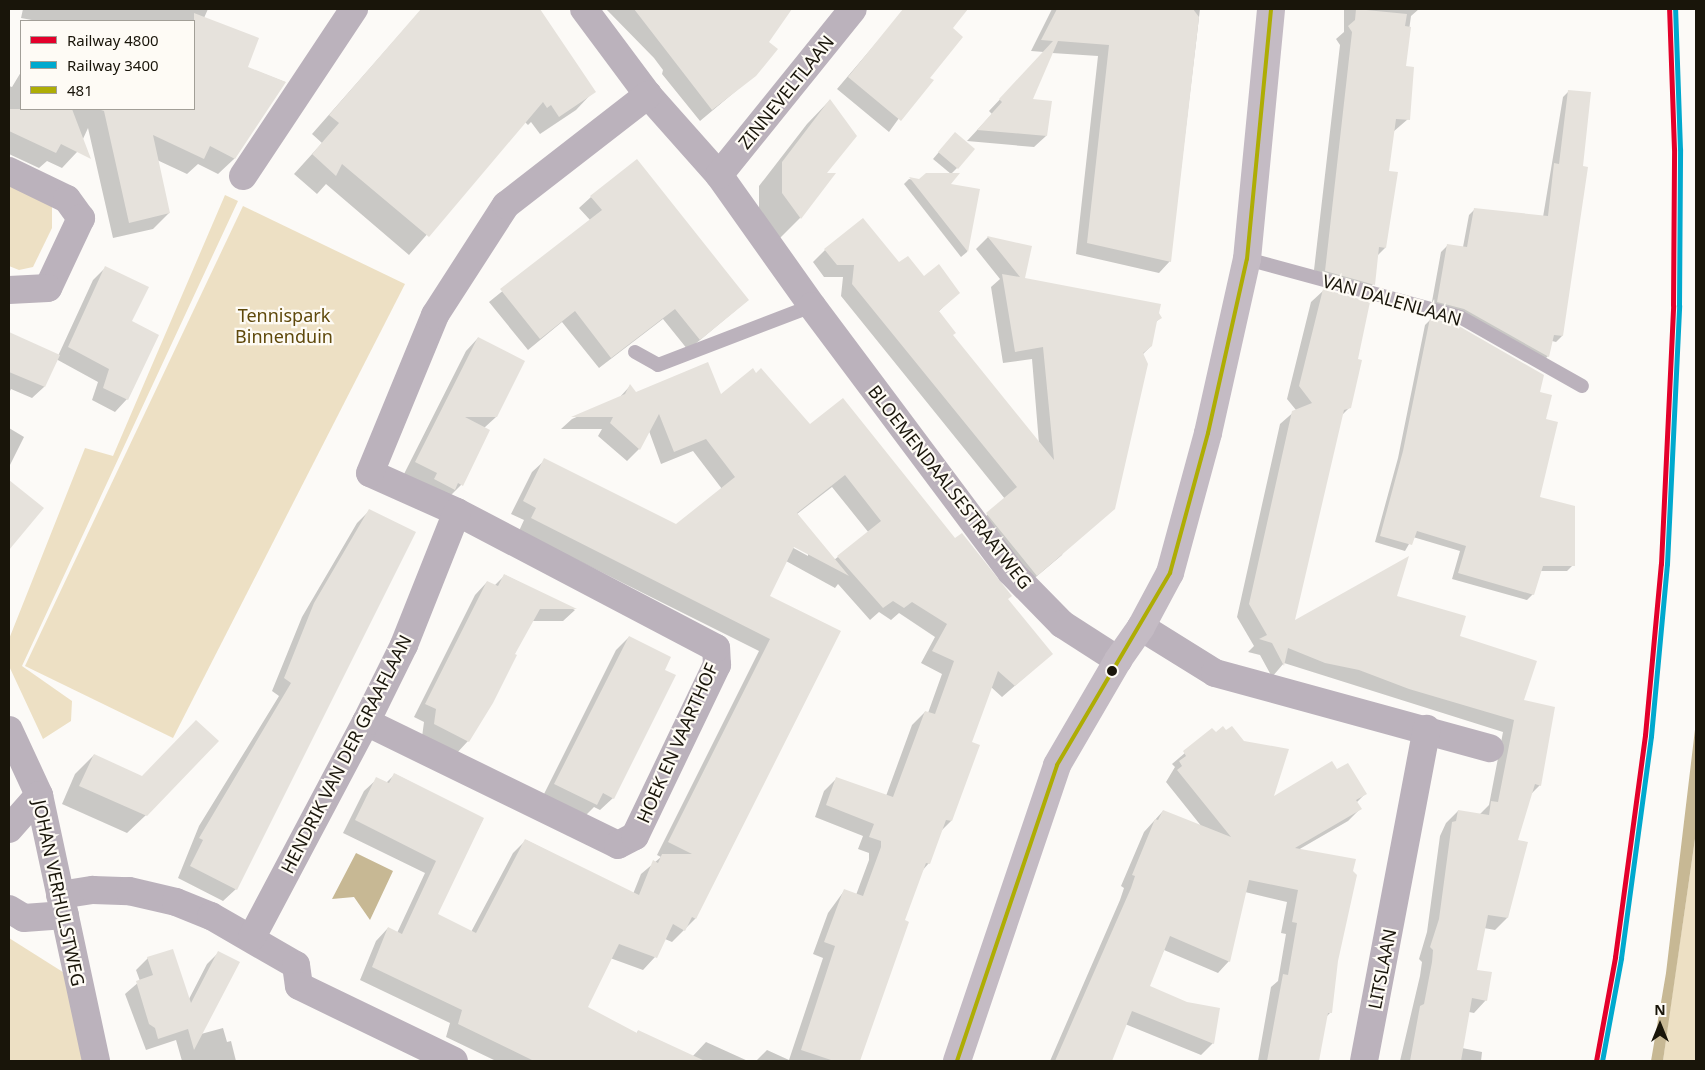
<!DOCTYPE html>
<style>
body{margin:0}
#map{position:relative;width:1705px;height:1070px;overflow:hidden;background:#fcfaf7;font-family:"Noto Sans",sans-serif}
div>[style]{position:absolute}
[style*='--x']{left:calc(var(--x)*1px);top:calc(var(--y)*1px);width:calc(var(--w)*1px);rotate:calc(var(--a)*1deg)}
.green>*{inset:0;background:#ede0c4}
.water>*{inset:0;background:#c7b894}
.shadow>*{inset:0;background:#0003}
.building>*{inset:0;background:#e6e2dc}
.lane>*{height:14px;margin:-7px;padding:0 7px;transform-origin:7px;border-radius:7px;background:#bbb2bc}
.street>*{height:28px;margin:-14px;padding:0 14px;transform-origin:14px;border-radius:14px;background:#bbb2bc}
.secondary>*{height:28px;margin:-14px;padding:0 14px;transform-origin:14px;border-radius:14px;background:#c4bbc4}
.bus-1>*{height:4px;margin:-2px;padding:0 2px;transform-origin:2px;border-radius:2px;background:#aead04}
.rail-1>*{height:5px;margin:-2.5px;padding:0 2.5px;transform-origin:2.5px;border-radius:2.5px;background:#e4002b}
.rail-2>*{height:5px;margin:-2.5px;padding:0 2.5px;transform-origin:2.5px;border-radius:2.5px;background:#00a9ce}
.dots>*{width:14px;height:14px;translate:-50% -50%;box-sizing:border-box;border:2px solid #fefbf5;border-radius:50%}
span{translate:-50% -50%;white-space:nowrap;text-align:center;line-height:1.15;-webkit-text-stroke:4.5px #fefbf5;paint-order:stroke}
.street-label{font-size:18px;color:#19150a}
.park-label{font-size:18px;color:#5f490b}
.frame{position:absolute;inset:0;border:10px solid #19150a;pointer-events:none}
.legend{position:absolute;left:20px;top:20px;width:175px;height:90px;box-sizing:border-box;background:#fefbf5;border:1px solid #a29f97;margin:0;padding:6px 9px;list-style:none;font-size:15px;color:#19150a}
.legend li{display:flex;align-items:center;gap:10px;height:25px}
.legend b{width:25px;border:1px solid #a29f97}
.north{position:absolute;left:1635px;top:1000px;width:50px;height:50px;-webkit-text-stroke:4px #fefbf5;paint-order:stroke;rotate:0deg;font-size:14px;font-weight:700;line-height:20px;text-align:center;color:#19150a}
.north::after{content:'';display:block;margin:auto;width:18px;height:22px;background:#19150a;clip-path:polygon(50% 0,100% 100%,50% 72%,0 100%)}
</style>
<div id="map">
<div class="green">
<div style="clip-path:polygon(9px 179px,52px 201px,52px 228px,33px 267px,19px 270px,9px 266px)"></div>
<div style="clip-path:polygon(225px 195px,238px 201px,22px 666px,72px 701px,71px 721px,43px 739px,9px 666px,9px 639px,85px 448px,113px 456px)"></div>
<div style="clip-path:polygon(243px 206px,405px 284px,173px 738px,25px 666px)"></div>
<div style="clip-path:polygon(1696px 832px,1696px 1061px,1663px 1061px,1668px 1024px)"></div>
<div style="clip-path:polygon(9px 938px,66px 974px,84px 1061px,9px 1061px)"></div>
</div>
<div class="water">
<div style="clip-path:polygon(1696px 721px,1696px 832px,1663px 1061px,1651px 1061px,1666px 973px)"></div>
<div style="clip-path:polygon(356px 853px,393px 871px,370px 920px,354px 897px,332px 899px)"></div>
</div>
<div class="shadow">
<div style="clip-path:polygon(23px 9px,208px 9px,204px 18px,246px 67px,285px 82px,234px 159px,218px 174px,198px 164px,187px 174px,157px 160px,169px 213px,153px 229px,113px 238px,88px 128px,77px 152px,62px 168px,47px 161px,39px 168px,9px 154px,9px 86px,12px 87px,21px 72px,21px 109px,194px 109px,194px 21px,37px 21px,21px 18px)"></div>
<div style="clip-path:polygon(422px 9px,537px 9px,594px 91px,576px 110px,540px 134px,531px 122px,528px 125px,525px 122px,409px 255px,326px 184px,317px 194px,294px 174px,322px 143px,312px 134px)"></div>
<div style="clip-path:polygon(606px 9px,791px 9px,767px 42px,755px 75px,700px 121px,662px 74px,663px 70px,654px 58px)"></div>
<div style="clip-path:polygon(905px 9px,967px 9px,951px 29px,928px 78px,889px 132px,837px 89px)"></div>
<div style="clip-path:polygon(1052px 9px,1200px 9px,1170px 261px,1159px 273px,1076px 254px,1098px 56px,1052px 53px,1031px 100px,1046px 136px,1034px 147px,967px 141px,992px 114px,989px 111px,1044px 52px,1031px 51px)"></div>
<div style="clip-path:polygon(1344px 9px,1419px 9px,1411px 16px,1404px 67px,1408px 119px,1393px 132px,1387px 172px,1385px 248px,1377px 256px,1374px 283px,1362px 296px,1314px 270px,1340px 45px,1336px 39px,1344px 32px)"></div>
<div style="clip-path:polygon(1569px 91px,1562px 336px,1556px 342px,1552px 341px,1548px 356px,1542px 362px,1431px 307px,1441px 252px,1447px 246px,1463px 247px,1469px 215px,1475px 209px,1543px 217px,1563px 97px)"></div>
<div style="clip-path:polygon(830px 100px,825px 175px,833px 175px,800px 218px,777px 241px,759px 217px,759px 186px,807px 124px)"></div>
<div style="clip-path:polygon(955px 133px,957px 168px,951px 174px,933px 159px)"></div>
<div style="clip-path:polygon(909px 179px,978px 190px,967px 252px,961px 257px,904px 184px)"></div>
<div style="clip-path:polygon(591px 197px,748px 300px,688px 350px,663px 319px,599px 368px,562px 322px,528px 350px,489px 302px,590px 220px,579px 208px)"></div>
<div style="clip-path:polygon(988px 237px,1030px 247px,1024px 279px,1158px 313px,1160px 318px,1156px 322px,1151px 346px,1142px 355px,1062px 555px,1024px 587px,975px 526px,1005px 499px,841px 296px,843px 277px,824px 277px,813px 262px,825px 250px,899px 264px,958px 293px,938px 312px,952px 336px,1039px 444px,1032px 359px,1003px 363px,991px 287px,1000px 279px,976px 249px)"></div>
<div style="clip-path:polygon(105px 268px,131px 322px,127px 399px,115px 412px,92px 400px,98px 382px,56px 359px,44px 387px,32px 398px,11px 389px,9px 393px,9px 333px,58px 356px,93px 280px)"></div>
<div style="clip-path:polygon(1324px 290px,1357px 360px,1350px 407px,1341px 416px,1293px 622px,1395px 597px,1458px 637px,1523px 701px,1540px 785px,1531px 794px,1517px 841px,1507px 918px,1495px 930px,1484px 928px,1476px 971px,1486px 1000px,1474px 1013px,1469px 1012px,1462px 1048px,1482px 1052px,1481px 1061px,1400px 1061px,1420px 976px,1422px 962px,1419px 959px,1427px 932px,1440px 836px,1446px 823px,1458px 811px,1479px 815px,1489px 805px,1503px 732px,1284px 663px,1272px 677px,1260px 655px,1248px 652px,1254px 646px,1237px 617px,1280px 424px,1296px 410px,1287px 399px,1311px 302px)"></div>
<div style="clip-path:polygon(1431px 319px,1538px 393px,1545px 420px,1538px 498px,1573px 565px,1567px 571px,1540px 571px,1533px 594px,1527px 600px,1452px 579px,1460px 551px,1413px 537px,1405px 551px,1375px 542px,1398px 458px,1425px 325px)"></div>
<div style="clip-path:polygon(478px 338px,496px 417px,484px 428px,461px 485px,449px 497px,404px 474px,466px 351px)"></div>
<div style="clip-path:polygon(evenodd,630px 386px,636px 394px,721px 396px,810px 425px,955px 540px,1051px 654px,1002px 697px,991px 687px,970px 743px,951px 821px,941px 831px,929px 863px,922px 871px,903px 921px,908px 922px,859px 1061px,756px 1061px,767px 1050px,789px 1060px,823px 958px,813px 954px,828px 913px,844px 891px,856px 895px,869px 860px,869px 853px,858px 849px,863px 836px,815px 817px,824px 791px,836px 779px,886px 796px,912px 725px,925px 712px,928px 713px,942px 674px,921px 663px,935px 637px,899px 613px,891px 620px,879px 612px,870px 620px,838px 584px,835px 588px,786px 561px,768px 596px,839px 632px,695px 919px,672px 942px,665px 939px,655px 957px,643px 970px,610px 958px,586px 1008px,636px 1034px,638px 1031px,692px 1057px,706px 1042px,748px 1061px,496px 1061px,446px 1037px,450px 1023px,360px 980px,376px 941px,388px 928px,397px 933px,425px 873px,343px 833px,364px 791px,377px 779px,386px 783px,395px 774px,483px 819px,436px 914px,471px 932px,513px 853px,526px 840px,633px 894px,641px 874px,661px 857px,657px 855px,759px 651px,519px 531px,524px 520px,511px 514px,532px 472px,545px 460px,676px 526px,722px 489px,693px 451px,661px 464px,649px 431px,639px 449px,627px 461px,598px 436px,602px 429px,561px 429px,572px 419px,618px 399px,630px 386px,832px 487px,869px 533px,834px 560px,797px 514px,832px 487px,630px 386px,789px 543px,808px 553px,808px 556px,788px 545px,789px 543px)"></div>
<div style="clip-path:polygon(9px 428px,24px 437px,9px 467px)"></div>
<div style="clip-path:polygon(9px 482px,42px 509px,9px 547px)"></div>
<div style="clip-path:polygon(370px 510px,236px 889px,223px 901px,178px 878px,199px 826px,279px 696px,272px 691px,302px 617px,357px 523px)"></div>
<div style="clip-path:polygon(505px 575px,575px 610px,563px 621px,532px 621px,468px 741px,456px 754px,422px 737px,424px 722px,414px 717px,475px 595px,487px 582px,494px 586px)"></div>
<div style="clip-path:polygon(629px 637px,613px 798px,600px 810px,594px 807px,584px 817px,543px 796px,616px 650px)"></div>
<div style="clip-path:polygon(1212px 730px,1272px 799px,1336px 771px,1365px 794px,1356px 803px,1360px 809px,1348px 821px,1298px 850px,1337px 961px,1331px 1012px,1326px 1017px,1318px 1061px,1258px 1061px,1271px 987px,1278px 981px,1286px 934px,1281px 933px,1287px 902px,1245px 892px,1229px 961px,1218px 973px,1164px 950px,1148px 987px,1186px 1003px,1213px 1043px,1201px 1055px,1125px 1024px,1110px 1061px,1050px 1061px,1120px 900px,1124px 888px,1121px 886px,1144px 832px,1163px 811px,1202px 827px,1166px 782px,1175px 767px,1172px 764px)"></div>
<div style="clip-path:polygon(94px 755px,146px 815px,127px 833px,62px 804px,75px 774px)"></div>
<div style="clip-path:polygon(219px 952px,201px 1034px,223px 1028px,227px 1042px,231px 1041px,236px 1061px,182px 1061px,176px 1040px,146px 1050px,125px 994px,140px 981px,136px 970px,148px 958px,189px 999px,207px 964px)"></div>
</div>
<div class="building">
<div style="clip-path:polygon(421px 9px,540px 9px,596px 92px,559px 117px,551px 105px,547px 108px,543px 102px,429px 237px,342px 164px,336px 176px,312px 154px,339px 123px,329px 115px)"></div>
<div style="clip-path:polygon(634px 9px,792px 9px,769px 42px,778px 49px,756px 76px,712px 110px)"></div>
<div style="clip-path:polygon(903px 9px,968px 9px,953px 28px,963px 37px,930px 78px,934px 80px,901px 121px,848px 77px)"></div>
<div style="clip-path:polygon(1057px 9px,1193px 9px,1199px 17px,1171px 262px,1087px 243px,1109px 45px,1058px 41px,1033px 99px,1052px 101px,1047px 136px,977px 130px,1002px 102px,999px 99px,1053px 41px,1041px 40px)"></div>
<div style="clip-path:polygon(1356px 9px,1407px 14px,1405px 26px,1411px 27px,1406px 66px,1414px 67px,1410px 120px,1396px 119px,1389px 171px,1398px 172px,1386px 248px,1379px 247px,1375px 285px,1325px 271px,1352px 32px,1348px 26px,1355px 20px)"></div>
<div style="clip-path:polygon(194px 13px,259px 38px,248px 67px,286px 82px,235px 159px,210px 146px,204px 159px,153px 135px,170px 213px,129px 223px,104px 111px,98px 109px,194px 109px)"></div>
<div style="clip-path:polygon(1568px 90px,1591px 92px,1583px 166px,1588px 167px,1563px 336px,1554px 335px,1549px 357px,1464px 309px,1437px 302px,1447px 244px,1467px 247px,1474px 208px,1548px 216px,1554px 163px,1559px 164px)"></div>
<div style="clip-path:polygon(830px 99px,857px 136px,827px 173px,836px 173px,801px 219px,782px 193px,782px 162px)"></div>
<div style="clip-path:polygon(9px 109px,72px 109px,91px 159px,61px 144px,56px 153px,9px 131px)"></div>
<div style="clip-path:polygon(955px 132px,975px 149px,958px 169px,938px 152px)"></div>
<div style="clip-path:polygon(637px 159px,749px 300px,700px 340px,675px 309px,611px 358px,575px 311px,540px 339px,500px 289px,602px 210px,590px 196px)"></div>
<div style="clip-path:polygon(926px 173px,960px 173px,951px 184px,980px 189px,968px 252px,909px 177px,919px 179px)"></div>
<div style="clip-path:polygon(863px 218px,899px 262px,908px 256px,924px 276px,939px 264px,960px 293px,939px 311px,956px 333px,953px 335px,1054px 460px,1043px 347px,1015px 352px,1002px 274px,1020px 277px,987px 236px,1032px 246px,1025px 278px,1161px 304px,1159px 313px,1162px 318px,1157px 321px,1152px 346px,1143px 353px,1148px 364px,1115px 509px,1037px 576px,986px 513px,1017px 487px,852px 284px,854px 265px,837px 265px,824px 249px)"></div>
<div style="clip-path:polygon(105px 266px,149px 287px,132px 321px,159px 335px,128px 400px,103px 388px,109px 369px,68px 347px)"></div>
<div style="clip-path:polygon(1323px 289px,1370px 302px,1358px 359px,1362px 360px,1351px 408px,1344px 410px,1295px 620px,1409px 556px,1397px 596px,1466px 616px,1460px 636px,1537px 661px,1524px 700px,1555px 707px,1541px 786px,1535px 784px,1518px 840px,1528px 842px,1508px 918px,1488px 915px,1477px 970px,1492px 972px,1487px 1001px,1472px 998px,1461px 1061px,1410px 1061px,1420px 1006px,1424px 1004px,1432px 962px,1433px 950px,1430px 947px,1439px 919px,1452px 822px,1456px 821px,1458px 810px,1489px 815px,1491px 801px,1498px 802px,1514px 720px,1409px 689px,1359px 670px,1325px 663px,1288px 648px,1284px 666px,1272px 643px,1259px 639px,1267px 635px,1249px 604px,1292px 411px,1312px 403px,1299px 386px)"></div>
<div style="clip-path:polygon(1430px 318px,1457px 325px,1544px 375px,1540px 392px,1552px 395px,1546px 419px,1558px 422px,1540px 497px,1575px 506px,1575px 566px,1543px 566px,1534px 595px,1458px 573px,1466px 546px,1417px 531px,1412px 545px,1380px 536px,1403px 451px)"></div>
<div style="clip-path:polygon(9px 332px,60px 355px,45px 387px,9px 372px)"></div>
<div style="clip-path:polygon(478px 337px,525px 361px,497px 417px,465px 417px,490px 430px,463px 486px,458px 483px,455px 490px,434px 479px,437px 473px,415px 462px)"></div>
<div style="clip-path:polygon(708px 362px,721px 394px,753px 368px,756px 373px,761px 368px,810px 424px,843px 398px,955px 538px,962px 533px,1012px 596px,1008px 599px,1053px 654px,1015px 686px,998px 671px,972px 742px,980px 745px,952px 821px,946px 820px,930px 864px,926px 863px,905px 920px,909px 922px,860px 1061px,834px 1061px,801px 1050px,835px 946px,824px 942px,840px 899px,844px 889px,863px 896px,881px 847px,881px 841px,869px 837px,874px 824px,826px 805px,836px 777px,893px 797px,925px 711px,935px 714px,954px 661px,932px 651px,947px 624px,912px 602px,904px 608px,893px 601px,883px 608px,837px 556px,881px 521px,845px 475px,797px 513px,849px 576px,794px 547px,770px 596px,841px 631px,696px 919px,692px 917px,685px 931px,673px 924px,657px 958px,619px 944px,588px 1007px,637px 1033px,638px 1030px,705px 1061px,534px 1061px,458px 1024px,462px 1010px,372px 967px,388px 927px,402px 934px,436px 861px,355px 820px,376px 777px,389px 783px,394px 773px,484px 818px,438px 914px,476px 933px,525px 839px,639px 895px,653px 860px,658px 863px,662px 854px,692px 854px,668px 842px,770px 639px,531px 518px,536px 508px,523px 501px,544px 458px,676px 524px,735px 477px,706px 439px,674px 452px,659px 414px,640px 450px,610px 423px,613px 417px,571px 417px,625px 394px,630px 384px,636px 392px)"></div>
<div style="clip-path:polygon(9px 480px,44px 508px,9px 550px)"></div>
<div style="clip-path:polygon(369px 509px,416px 532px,237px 890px,190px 866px,203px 840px,199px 838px,291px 683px,284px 678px,314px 603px)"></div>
<div style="clip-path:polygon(504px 574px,577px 609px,540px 609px,515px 654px,517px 655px,493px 703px,469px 742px,434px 724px,436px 709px,425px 704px,487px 581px,498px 586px)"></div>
<div style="clip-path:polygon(629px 636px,671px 657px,665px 670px,676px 675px,614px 799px,603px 793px,597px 805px,554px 784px)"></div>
<div style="clip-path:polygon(196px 720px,219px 741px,147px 816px,79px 786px,94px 754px,142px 776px)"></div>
<div style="clip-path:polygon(1223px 726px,1226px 730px,1232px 726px,1244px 741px,1289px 749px,1274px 796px,1332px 761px,1337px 769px,1348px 763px,1367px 794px,1356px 800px,1362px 809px,1295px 848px,1356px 859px,1353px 871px,1357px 875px,1338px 961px,1332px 1013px,1328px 1013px,1319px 1061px,1267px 1061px,1283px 974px,1288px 975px,1297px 923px,1292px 922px,1298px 890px,1249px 880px,1230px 962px,1170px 936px,1150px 986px,1187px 1002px,1220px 1008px,1214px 1044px,1132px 1011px,1112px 1061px,1055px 1061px,1131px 888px,1135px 876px,1132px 875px,1155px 819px,1158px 820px,1163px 810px,1231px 837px,1177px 770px,1182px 766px,1179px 761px,1186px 756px,1183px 751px,1212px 728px,1216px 732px)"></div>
<div style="clip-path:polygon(173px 949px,191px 1003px,218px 951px,240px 962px,194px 1050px,188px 1029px,158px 1039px,155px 1028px,149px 1024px,136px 981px,153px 975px,147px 957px)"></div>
</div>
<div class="lane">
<div style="--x:1247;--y:259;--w:221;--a:15.2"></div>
<div style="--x:1460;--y:317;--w:140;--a:29.5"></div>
<div style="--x:635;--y:352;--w:26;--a:29"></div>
<div style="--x:658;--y:365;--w:165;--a:-21"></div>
</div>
<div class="street">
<div style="--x:584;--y:9;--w:107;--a:53.3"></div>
<div style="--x:648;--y:95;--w:107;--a:48.4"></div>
<div style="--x:719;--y:175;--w:161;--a:54.6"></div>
<div style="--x:812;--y:306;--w:332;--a:53.2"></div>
<div style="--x:1011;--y:572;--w:73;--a:45.6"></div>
<div style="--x:1062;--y:624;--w:67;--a:32.7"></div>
<div style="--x:9;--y:171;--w:64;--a:25.8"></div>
<div style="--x:67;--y:199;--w:24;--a:54"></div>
<div style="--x:81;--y:218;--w:77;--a:115.2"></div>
<div style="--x:48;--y:288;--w:39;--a:177"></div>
<div style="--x:719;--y:175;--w:213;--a:-51.1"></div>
<div style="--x:243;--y:176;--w:201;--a:-56.4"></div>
<div style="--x:1141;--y:627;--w:87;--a:31.9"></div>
<div style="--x:1215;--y:673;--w:285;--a:15.3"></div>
<div style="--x:366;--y:722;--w:280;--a:26"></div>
<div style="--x:618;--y:845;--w:19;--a:-28"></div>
<div style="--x:635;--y:836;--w:190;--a:-64.4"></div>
<div style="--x:717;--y:665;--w:17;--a:-93"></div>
<div style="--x:716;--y:648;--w:293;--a:-152.3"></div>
<div style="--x:457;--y:512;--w:95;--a:-155.9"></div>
<div style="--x:370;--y:473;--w:171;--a:-67.6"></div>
<div style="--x:435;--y:315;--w:131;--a:-57.2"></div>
<div style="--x:506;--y:205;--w:180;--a:-37.8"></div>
<div style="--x:9;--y:730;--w:72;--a:65.2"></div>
<div style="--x:39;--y:795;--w:272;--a:77.9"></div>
<div style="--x:9;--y:829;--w:45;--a:-48.6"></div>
<div style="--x:60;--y:895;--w:33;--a:-9"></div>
<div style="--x:93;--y:890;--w:36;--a:2"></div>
<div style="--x:129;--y:891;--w:48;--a:13.2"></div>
<div style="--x:176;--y:902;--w:38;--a:22"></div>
<div style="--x:211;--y:916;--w:98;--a:30"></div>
<div style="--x:296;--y:965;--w:21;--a:82"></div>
<div style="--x:299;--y:986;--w:172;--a:25.8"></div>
<div style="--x:9;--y:909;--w:17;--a:31"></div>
<div style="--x:24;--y:918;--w:41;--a:-4.2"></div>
<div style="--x:252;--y:937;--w:243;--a:-62.1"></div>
<div style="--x:366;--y:722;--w:86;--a:-63.7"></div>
<div style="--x:404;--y:645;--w:143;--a:-68.3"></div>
<div style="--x:1364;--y:1061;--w:338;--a:-79.3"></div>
</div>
<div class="secondary">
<div style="--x:957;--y:1061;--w:312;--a:-71.3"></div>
<div style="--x:1057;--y:765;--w:121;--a:-59.8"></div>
<div style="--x:1118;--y:660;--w:40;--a:-55.1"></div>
<div style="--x:1141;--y:627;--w:61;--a:-61.8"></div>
<div style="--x:1170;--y:573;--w:145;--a:-74.8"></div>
<div style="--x:1208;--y:433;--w:178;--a:-77.4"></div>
<div style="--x:1247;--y:259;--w:251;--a:-84.5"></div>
</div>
<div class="bus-1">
<div style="--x:957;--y:1061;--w:312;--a:-71.3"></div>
<div style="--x:1057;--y:765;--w:223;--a:-59.5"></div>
<div style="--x:1170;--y:573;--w:145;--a:-74.8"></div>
<div style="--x:1208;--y:433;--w:178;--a:-77.4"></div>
<div style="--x:1247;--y:259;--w:251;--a:-84.5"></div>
</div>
<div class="rail-1">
<div style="--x:1596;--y:1061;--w:106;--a:-79.6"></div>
<div style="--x:1615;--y:957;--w:224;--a:-82.3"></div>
<div style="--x:1645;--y:735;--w:172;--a:-84.7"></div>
<div style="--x:1661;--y:564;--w:259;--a:-87.3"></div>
<div style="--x:1673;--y:305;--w:156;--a:-89.6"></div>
<div style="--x:1674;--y:149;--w:140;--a:-92"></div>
</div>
<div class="rail-2">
<div style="--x:1602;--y:1061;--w:105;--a:-79.5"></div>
<div style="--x:1621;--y:958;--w:224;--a:-82.3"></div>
<div style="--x:1651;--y:736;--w:173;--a:-84.7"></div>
<div style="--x:1667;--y:564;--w:259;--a:-87.3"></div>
<div style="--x:1679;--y:305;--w:156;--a:-89.6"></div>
<div style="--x:1680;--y:149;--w:140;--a:-92"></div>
</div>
<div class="dots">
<div style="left:1112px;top:671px;background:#19150a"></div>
</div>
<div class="street-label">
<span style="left:786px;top:92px;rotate:-51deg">ZINNEVELTLAAN</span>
<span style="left:1392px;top:300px;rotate:16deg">VAN DALENLAAN</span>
<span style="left:950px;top:487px;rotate:52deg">BLOEMENDAALSESTRAATWEG</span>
<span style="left:677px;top:743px;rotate:-66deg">HOEK EN VAARTHOF</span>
<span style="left:346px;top:754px;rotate:-63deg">HENDRIK VAN DER GRAAFLAAN</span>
<span style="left:59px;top:893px;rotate:78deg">JOHAN VERHULSTWEG</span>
<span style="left:1382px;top:969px;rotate:-79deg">LITSLAAN</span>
</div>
<div class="park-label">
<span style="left:284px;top:326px">Tennispark<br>Binnenduin</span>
</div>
<div class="frame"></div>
<ul class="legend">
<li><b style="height:6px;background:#e4002b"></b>Railway 4800</li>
<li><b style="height:6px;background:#00a9ce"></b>Railway 3400</li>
<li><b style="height:6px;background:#aead04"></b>481</li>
</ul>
<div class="north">N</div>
</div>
